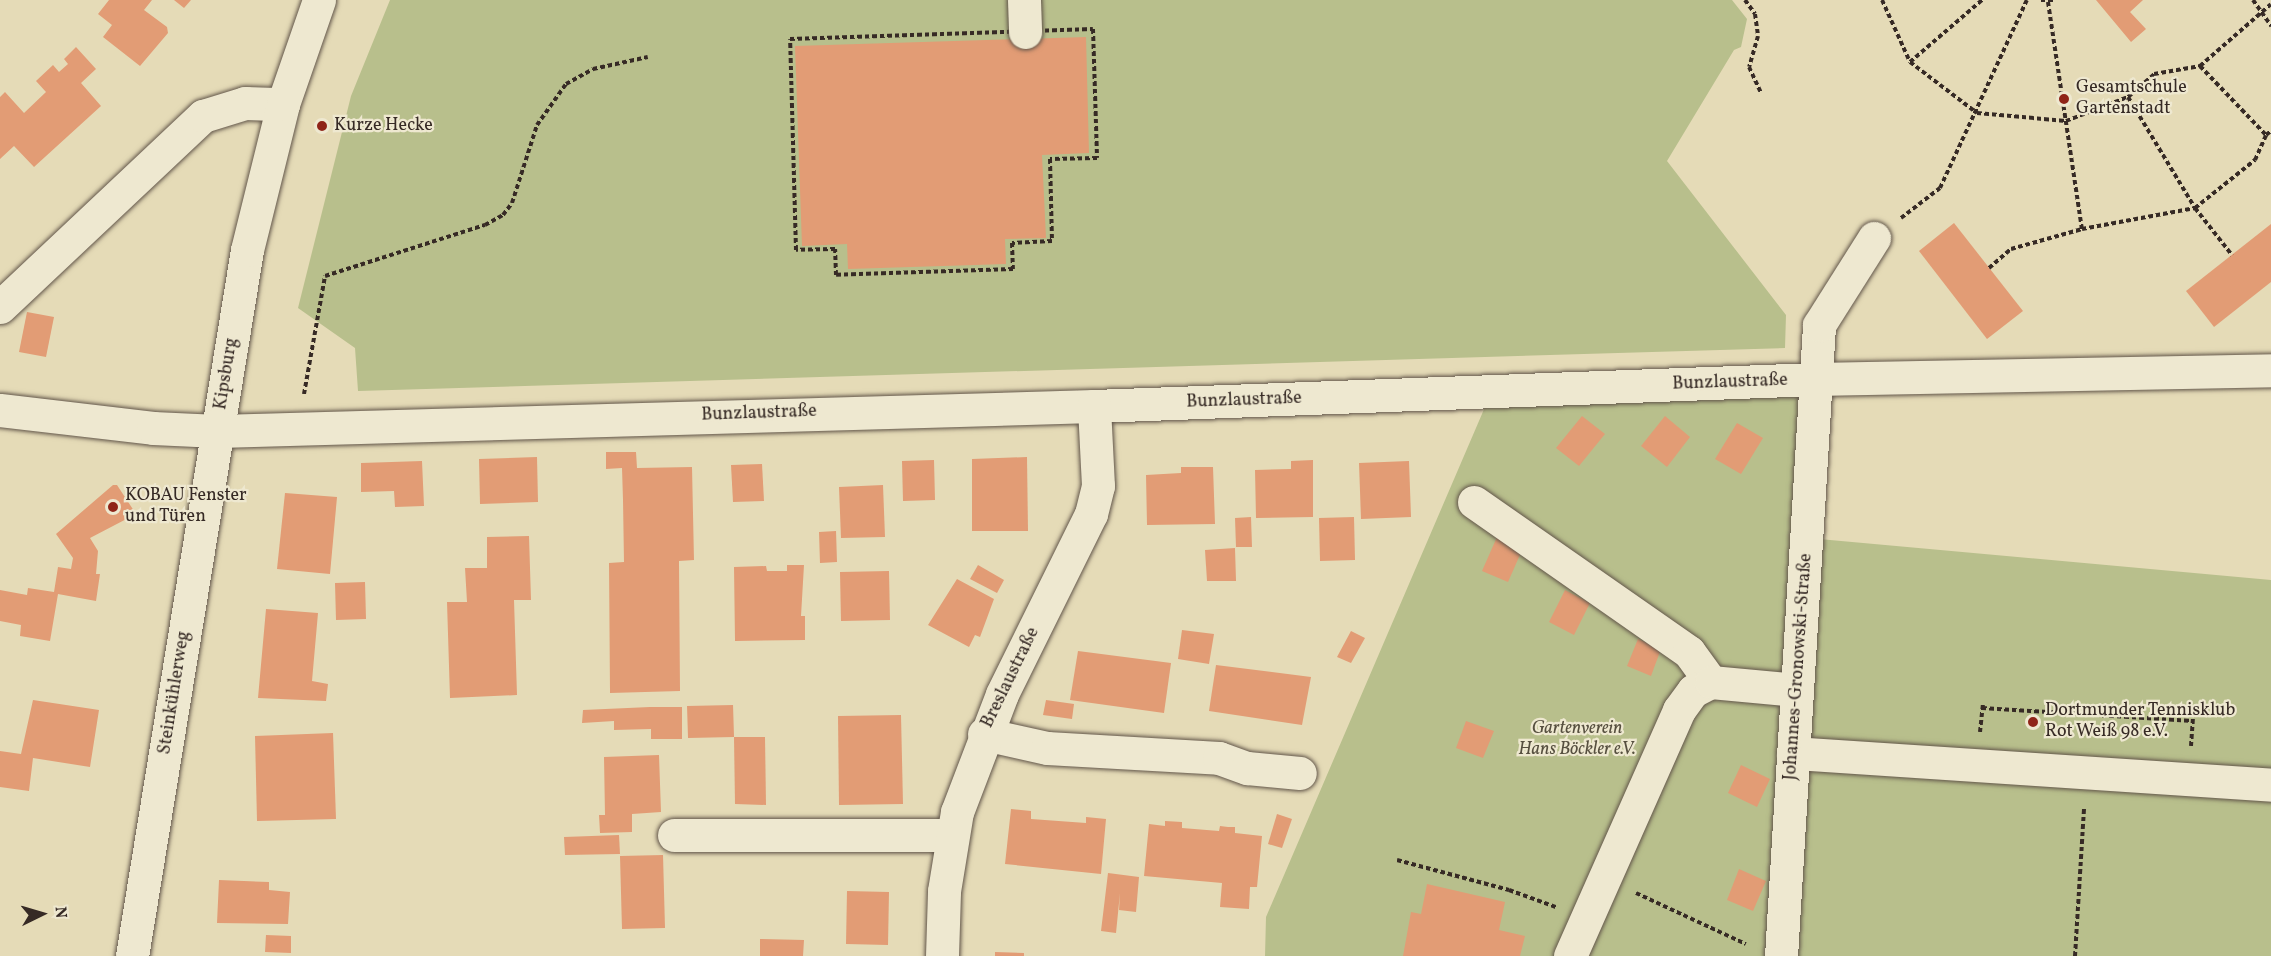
<!DOCTYPE html>
<meta charset="utf-8">
<style>
body{margin:0}
#map{position:relative;width:2271px;height:956px;overflow:hidden;background:#e5dbb7;font-family:Vollkorn,serif}
div>[style]{position:absolute}
[style*='--x']{left:calc(var(--x)*1px);top:calc(var(--y)*1px);width:calc(var(--w)*1px);rotate:calc(var(--a)*1deg)}
.green>*{inset:0;background:#b8bf8c}
.building>*{inset:0;background:#e29c75}
.path>*{height:4px;margin-top:-2px;transform-origin:0;background:repeating-linear-gradient(90deg,#362a25 0 4.5px,transparent 0 7.5px)}
.roads{filter:drop-shadow(0 0 2px #62564a) drop-shadow(0 0 2px #62564a)}
.minor>*{height:33px;margin:-16.5px;padding:0 16.5px;transform-origin:16.5px;border-radius:16.5px;background:#eee8d0}
.dots>*{width:16px;height:16px;translate:-50% -50%;box-sizing:border-box;border:3px solid #eee8d0;border-radius:50%}
span{translate:-50% -50%;white-space:nowrap;text-align:center;line-height:1.15;-webkit-text-stroke:4.5px #eee8d0;paint-order:stroke}
.poi-label{font-size:18px;color:#362a25}
.left{translate:0 -50%;text-align:left}
.street-label{font-size:18px;color:#362a25}
.park-label{font-size:18px;color:#564f3f;font-style:italic}
.north{position:absolute;left:12px;top:884px;width:60px;height:60px;-webkit-text-stroke:4px #eee8d0;paint-order:stroke;rotate:85deg;font-size:16px;font-weight:700;line-height:24px;text-align:center;color:#362a25}
.north::after{content:'';display:block;margin:auto;width:21px;height:27px;background:#362a25;clip-path:polygon(50% 0,100% 100%,50% 72%,0 100%)}
</style>
<div id="map">
<div class="green">
<div style="clip-path:polygon(390px 0,1732px 0,1747px 19px,1741px 47px,1734px 50px,1667px 161px,1786px 315px,1785px 348px,358px 391px,355px 348px,298px 308px,351px 96px)"></div>
<div style="clip-path:polygon(1818px 379px,1808px 538px,2271px 580px,2271px 956px,1265px 956px,1266px 917px,1491px 393px)"></div>
</div>
<div class="building">
<div style="clip-path:polygon(109px 0,152px 0,144px 10px,167px 27px,168px 33px,140px 66px,103px 37px,112px 25px,98px 14px)"></div>
<div style="clip-path:polygon(174px 0,191px 0,184px 8px)"></div>
<div style="clip-path:polygon(2096px 0,2143px 0,2130px 12px,2146px 29px,2131px 42px)"></div>
<div style="clip-path:polygon(1086px 37px,1089px 153px,1042px 155px,1046px 238px,1005px 239px,1006px 264px,848px 269px,847px 244px,802px 246px,795px 46px)"></div>
<div style="clip-path:polygon(76px 47px,96px 69px,81px 83px,101px 106px,34px 167px,14px 146px,0 159px,0 97px,5px 92px,24px 113px,46px 92px,36px 81px,53px 65px,59px 72px,68px 64px,64px 59px)"></div>
<div style="clip-path:polygon(1954px 223px,2023px 311px,1987px 339px,1919px 251px)"></div>
<div style="clip-path:polygon(2271px 224px,2271px 282px,2214px 327px,2186px 291px)"></div>
<div style="clip-path:polygon(27px 312px,54px 317px,46px 357px,19px 352px)"></div>
<div style="clip-path:polygon(1582px 416px,1605px 434px,1579px 466px,1556px 448px)"></div>
<div style="clip-path:polygon(1665px 416px,1690px 437px,1667px 467px,1641px 446px)"></div>
<div style="clip-path:polygon(1737px 423px,1763px 438px,1741px 474px,1715px 459px)"></div>
<div style="clip-path:polygon(606px 452px,636px 452px,637px 468px,692px 467px,694px 560px,679px 561px,680px 691px,610px 693px,609px 563px,624px 562px,623px 500px,622px 468px,606px 469px)"></div>
<div style="clip-path:polygon(537px 457px,538px 502px,480px 504px,479px 459px)"></div>
<div style="clip-path:polygon(1027px 457px,1028px 531px,972px 531px,972px 459px)"></div>
<div style="clip-path:polygon(934px 460px,935px 500px,903px 501px,902px 461px)"></div>
<div style="clip-path:polygon(1313px 460px,1313px 517px,1256px 518px,1255px 470px,1291px 469px,1291px 461px)"></div>
<div style="clip-path:polygon(422px 461px,424px 506px,395px 507px,394px 491px,361px 492px,361px 463px)"></div>
<div style="clip-path:polygon(1409px 461px,1411px 517px,1361px 519px,1359px 463px)"></div>
<div style="clip-path:polygon(762px 464px,764px 501px,733px 502px,731px 465px)"></div>
<div style="clip-path:polygon(1181px 467px,1213px 467px,1215px 524px,1147px 525px,1146px 475px,1181px 473px)"></div>
<div style="clip-path:polygon(113px 485px,117px 485px,136px 514px,90px 538px,98px 551px,96px 574px,100px 574px,96px 601px,58px 594px,50px 641px,20px 636px,21px 625px,0 621px,0 590px,27px 595px,28px 588px,54px 592px,58px 567px,71px 569px,73px 558px,56px 534px)"></div>
<div style="clip-path:polygon(883px 485px,885px 537px,841px 538px,839px 487px)"></div>
<div style="clip-path:polygon(285px 493px,337px 497px,330px 574px,277px 569px)"></div>
<div style="clip-path:polygon(1251px 517px,1252px 547px,1236px 547px,1235px 518px)"></div>
<div style="clip-path:polygon(1354px 517px,1355px 560px,1320px 561px,1319px 518px)"></div>
<div style="clip-path:polygon(836px 531px,837px 562px,820px 563px,819px 532px)"></div>
<div style="clip-path:polygon(529px 536px,531px 600px,514px 600px,517px 695px,450px 698px,447px 602px,467px 602px,465px 568px,487px 568px,487px 537px)"></div>
<div style="clip-path:polygon(1497px 537px,1523px 548px,1508px 582px,1482px 571px)"></div>
<div style="clip-path:polygon(1235px 548px,1236px 581px,1207px 581px,1205px 550px)"></div>
<div style="clip-path:polygon(787px 565px,804px 565px,801px 616px,805px 616px,805px 640px,735px 641px,734px 567px,766px 566px,767px 571px,787px 571px)"></div>
<div style="clip-path:polygon(978px 565px,1004px 580px,997px 593px,970px 579px)"></div>
<div style="clip-path:polygon(889px 571px,890px 620px,841px 621px,840px 572px)"></div>
<div style="clip-path:polygon(957px 579px,994px 599px,980px 637px,975px 635px,969px 647px,928px 625px)"></div>
<div style="clip-path:polygon(365px 582px,366px 619px,336px 620px,335px 583px)"></div>
<div style="clip-path:polygon(1565px 590px,1590px 603px,1574px 635px,1549px 622px)"></div>
<div style="clip-path:polygon(266px 609px,318px 613px,312px 681px,328px 684px,326px 701px,258px 698px)"></div>
<div style="clip-path:polygon(1182px 630px,1214px 634px,1209px 664px,1178px 659px)"></div>
<div style="clip-path:polygon(1351px 631px,1365px 638px,1351px 663px,1337px 657px)"></div>
<div style="clip-path:polygon(1638px 639px,1661px 649px,1651px 676px,1627px 666px)"></div>
<div style="clip-path:polygon(1078px 651px,1171px 663px,1164px 713px,1070px 700px)"></div>
<div style="clip-path:polygon(1216px 665px,1311px 677px,1302px 725px,1209px 711px)"></div>
<div style="clip-path:polygon(33px 700px,99px 710px,90px 767px,33px 758px,29px 791px,0 787px,0 751px,21px 754px)"></div>
<div style="clip-path:polygon(1046px 700px,1074px 704px,1072px 719px,1043px 715px)"></div>
<div style="clip-path:polygon(733px 705px,734px 737px,688px 738px,687px 706px)"></div>
<div style="clip-path:polygon(650px 707px,682px 707px,682px 739px,651px 739px,651px 729px,614px 730px,614px 721px,582px 723px,583px 710px)"></div>
<div style="clip-path:polygon(901px 715px,903px 804px,839px 805px,838px 716px)"></div>
<div style="clip-path:polygon(1466px 721px,1494px 731px,1483px 758px,1456px 748px)"></div>
<div style="clip-path:polygon(333px 733px,336px 819px,257px 821px,255px 736px)"></div>
<div style="clip-path:polygon(734px 737px,765px 737px,766px 805px,735px 804px)"></div>
<div style="clip-path:polygon(659px 755px,661px 812px,632px 814px,632px 832px,600px 833px,599px 815px,605px 815px,604px 757px)"></div>
<div style="clip-path:polygon(1741px 765px,1770px 779px,1757px 807px,1728px 793px)"></div>
<div style="clip-path:polygon(1011px 809px,1031px 811px,1031px 819px,1086px 823px,1086px 817px,1106px 819px,1101px 874px,1005px 864px)"></div>
<div style="clip-path:polygon(1277px 814px,1292px 819px,1282px 848px,1268px 844px)"></div>
<div style="clip-path:polygon(1165px 821px,1182px 822px,1182px 828px,1219px 831px,1220px 826px,1228px 827px,1235px 827px,1235px 833px,1262px 836px,1257px 887px,1250px 887px,1249px 909px,1220px 907px,1222px 883px,1144px 876px,1149px 824px,1165px 826px)"></div>
<div style="clip-path:polygon(619px 835px,620px 854px,565px 855px,564px 837px)"></div>
<div style="clip-path:polygon(663px 855px,665px 928px,622px 929px,620px 856px)"></div>
<div style="clip-path:polygon(1739px 869px,1766px 881px,1753px 911px,1727px 900px)"></div>
<div style="clip-path:polygon(1108px 873px,1139px 877px,1136px 912px,1119px 910px,1120px 893px,1116px 933px,1101px 931px)"></div>
<div style="clip-path:polygon(219px 880px,269px 882px,269px 890px,290px 892px,288px 924px,217px 923px)"></div>
<div style="clip-path:polygon(1427px 884px,1505px 902px,1499px 930px,1525px 936px,1520px 956px,1403px 956px,1411px 912px,1421px 914px)"></div>
<div style="clip-path:polygon(847px 891px,889px 892px,888px 945px,846px 944px)"></div>
<div style="clip-path:polygon(266px 935px,291px 936px,291px 953px,265px 952px)"></div>
<div style="clip-path:polygon(760px 939px,804px 940px,803px 956px,760px 956px)"></div>
<div style="clip-path:polygon(995px 952px,1024px 953px,1024px 956px,995px 956px)"></div>
</div>
<div class="path">
<div style="--x:1745;--y:0;--w:17;--a:54"></div>
<div style="--x:1755;--y:14;--w:22;--a:82"></div>
<div style="--x:1758;--y:36;--w:32;--a:106"></div>
<div style="--x:1749;--y:67;--w:29;--a:65"></div>
<div style="--x:1882;--y:0;--w:68;--a:65.7"></div>
<div style="--x:1910;--y:62;--w:84;--a:37.3"></div>
<div style="--x:1977;--y:113;--w:89;--a:5.1"></div>
<div style="--x:2066;--y:121;--w:66;--a:-21.2"></div>
<div style="--x:2128;--y:97;--w:35;--a:-41"></div>
<div style="--x:2154;--y:74;--w:47;--a:-9.9"></div>
<div style="--x:2200;--y:66;--w:94;--a:-41.1"></div>
<div style="--x:2041;--y:0;--w:12;--a:0"></div>
<div style="--x:2253;--y:0;--w:32;--a:55"></div>
<div style="--x:2048;--y:2;--w:230;--a:81.5"></div>
<div style="--x:1093;--y:29;--w:129;--a:88.2"></div>
<div style="--x:1097;--y:158;--w:47;--a:178.8"></div>
<div style="--x:1050;--y:159;--w:82;--a:88.6"></div>
<div style="--x:1052;--y:241;--w:40;--a:177.1"></div>
<div style="--x:1012;--y:243;--w:26;--a:88"></div>
<div style="--x:1013;--y:269;--w:177;--a:178.1"></div>
<div style="--x:836;--y:275;--w:26;--a:-92"></div>
<div style="--x:835;--y:249;--w:39;--a:179"></div>
<div style="--x:796;--y:250;--w:211;--a:-91.6"></div>
<div style="--x:790;--y:39;--w:303;--a:-1.9"></div>
<div style="--x:1910;--y:62;--w:95;--a:-40.7"></div>
<div style="--x:2200;--y:66;--w:95;--a:46.3"></div>
<div style="--x:2266;--y:135;--w:6;--a:-39"></div>
<div style="--x:2128;--y:97;--w:130;--a:58.9"></div>
<div style="--x:2195;--y:208;--w:60;--a:51.8"></div>
<div style="--x:1901;--y:218;--w:49;--a:-37.6"></div>
<div style="--x:1940;--y:188;--w:207;--a:-65.2"></div>
<div style="--x:1989;--y:268;--w:29;--a:-41"></div>
<div style="--x:2011;--y:249;--w:74;--a:-15.7"></div>
<div style="--x:2082;--y:229;--w:115;--a:-10.5"></div>
<div style="--x:2195;--y:208;--w:77;--a:-38.7"></div>
<div style="--x:2255;--y:160;--w:27;--a:-66"></div>
<div style="--x:304;--y:394;--w:120;--a:-79.9"></div>
<div style="--x:325;--y:276;--w:168;--a:-17.7"></div>
<div style="--x:485;--y:225;--w:21;--a:-29"></div>
<div style="--x:503;--y:215;--w:15;--a:-53"></div>
<div style="--x:512;--y:203;--w:82;--a:-72.2"></div>
<div style="--x:537;--y:125;--w:50;--a:-54.7"></div>
<div style="--x:566;--y:84;--w:31;--a:-29"></div>
<div style="--x:593;--y:69;--w:56;--a:-12.3"></div>
<div style="--x:1982;--y:708;--w:211;--a:3.5"></div>
<div style="--x:1980;--y:732;--w:30;--a:-84"></div>
<div style="--x:2191;--y:746;--w:29;--a:-86"></div>
<div style="--x:1397;--y:860;--w:116;--a:15"></div>
<div style="--x:1509;--y:890;--w:50;--a:19.9"></div>
<div style="--x:1636;--y:893;--w:121;--a:24.9"></div>
<div style="--x:2075;--y:956;--w:149;--a:-86.5"></div>
</div>
<div class="roads">
<div class="minor">
<div style="--x:1024;--y:0;--w:32;--a:88"></div>
<div style="--x:0;--y:307;--w:279;--a:-43.3"></div>
<div style="--x:203;--y:116;--w:44;--a:-17.2"></div>
<div style="--x:245;--y:103;--w:38;--a:2"></div>
<div style="--x:0;--y:410;--w:154;--a:6.7"></div>
<div style="--x:153;--y:428;--w:65;--a:2.6"></div>
<div style="--x:218;--y:431;--w:876;--a:-1.63"></div>
<div style="--x:1094;--y:406;--w:725;--a:-2.14"></div>
<div style="--x:1818;--y:379;--w:453;--a:-1.1"></div>
<div style="--x:1474;--y:502;--w:262;--a:34.9"></div>
<div style="--x:1689;--y:652;--w:37;--a:54"></div>
<div style="--x:984;--y:734;--w:65;--a:12.5"></div>
<div style="--x:1047;--y:748;--w:172;--a:3.3"></div>
<div style="--x:1219;--y:758;--w:30;--a:20"></div>
<div style="--x:1247;--y:768;--w:53;--a:5.4"></div>
<div style="--x:1793;--y:753;--w:479;--a:3.8"></div>
<div style="--x:674;--y:835;--w:278;--a:0"></div>
<div style="--x:132;--y:956;--w:715;--a:-80.75"></div>
<div style="--x:247;--y:250;--w:150;--a:-76.1"></div>
<div style="--x:283;--y:104;--w:110;--a:-70.9"></div>
<div style="--x:942;--y:956;--w:65;--a:-88.2"></div>
<div style="--x:944;--y:891;--w:80;--a:-80.7"></div>
<div style="--x:957;--y:812;--w:126;--a:-69.1"></div>
<div style="--x:1002;--y:694;--w:201;--a:-63.7"></div>
<div style="--x:1091;--y:514;--w:29;--a:-76"></div>
<div style="--x:1098;--y:486;--w:80;--a:-92.9"></div>
<div style="--x:1570;--y:956;--w:269;--a:-66.1"></div>
<div style="--x:1679;--y:710;--w:24;--a:-54"></div>
<div style="--x:1693;--y:691;--w:20;--a:-27"></div>
<div style="--x:1711;--y:682;--w:86;--a:5.3"></div>
<div style="--x:1781;--y:956;--w:632;--a:-86.55"></div>
<div style="--x:1819;--y:325;--w:103;--a:-57.7"></div>
</div>
</div>
<div class="dots">
<div style="left:2064px;top:99px;background:#8f2418"></div>
<div style="left:322px;top:126px;background:#8f2418"></div>
<div style="left:113px;top:507px;background:#8f2418"></div>
<div style="left:2033px;top:722px;background:#8f2418"></div>
</div>
<div class="poi-label">
<span class="left" style="left:2076px;top:99px">Gesamtschule<br>Gartenstadt</span>
<span class="left" style="left:334px;top:126px">Kurze Hecke</span>
<span class="left" style="left:125px;top:507px">KOBAU Fenster<br>und Türen</span>
<span class="left" style="left:2045px;top:722px">Dortmunder Tennisklub<br>Rot Weiß 98 e.V.</span>
</div>
<div class="street-label">
<span style="left:227px;top:374px;rotate:-81deg">Kipsburg</span>
<span style="left:1730px;top:383px;rotate:-2deg">Bunzlaustraße</span>
<span style="left:1244px;top:401px;rotate:-2deg">Bunzlaustraße</span>
<span style="left:759px;top:414px;rotate:-2deg">Bunzlaustraße</span>
<span style="left:1799px;top:667px;rotate:-86deg">Johannes-Gronowski-Straße</span>
<span style="left:1011px;top:678px;rotate:-64deg">Breslaustraße</span>
<span style="left:175px;top:693px;rotate:-81deg">Steinkühlerweg</span>
</div>
<div class="park-label">
<span style="left:1577px;top:740px">Gartenverein<br>Hans Böckler e.V.</span>
</div>
<div class="north">N</div>
</div>
